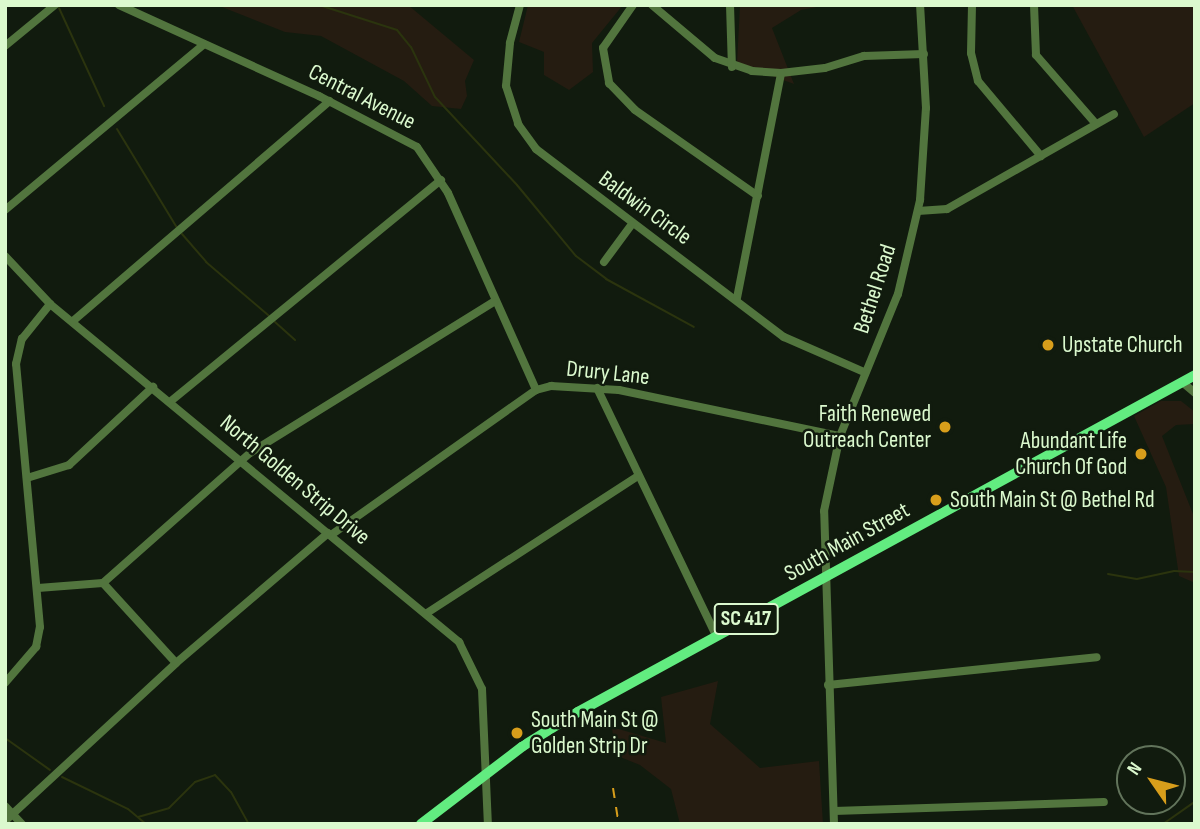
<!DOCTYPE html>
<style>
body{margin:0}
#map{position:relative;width:1200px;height:829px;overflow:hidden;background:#111b0e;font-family:"Sofia Sans Condensed",sans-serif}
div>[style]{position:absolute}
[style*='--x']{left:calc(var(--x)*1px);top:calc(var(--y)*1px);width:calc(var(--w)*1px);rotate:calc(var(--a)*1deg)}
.green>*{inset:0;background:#251c11}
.stream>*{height:2px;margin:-1px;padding:0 1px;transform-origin:1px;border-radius:1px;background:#2b340e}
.minor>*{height:8px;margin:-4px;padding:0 4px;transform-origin:4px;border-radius:4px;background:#52753e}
.major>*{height:10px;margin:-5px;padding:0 5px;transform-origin:5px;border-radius:5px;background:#62ec80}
.rail>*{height:2px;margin-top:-1px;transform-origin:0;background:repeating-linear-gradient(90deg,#d89e1b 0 10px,transparent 0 19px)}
.dots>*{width:19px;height:19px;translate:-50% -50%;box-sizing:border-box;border:4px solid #111b0e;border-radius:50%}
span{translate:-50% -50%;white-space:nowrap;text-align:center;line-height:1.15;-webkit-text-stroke:5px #111b0e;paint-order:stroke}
.shield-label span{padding:2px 5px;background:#111b0e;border:2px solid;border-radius:5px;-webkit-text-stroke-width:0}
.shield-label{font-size:21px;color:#dbf9ce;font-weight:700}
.street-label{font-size:23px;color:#dbf9ce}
.poi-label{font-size:23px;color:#dbf9ce}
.left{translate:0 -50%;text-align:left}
.right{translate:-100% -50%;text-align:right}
.frame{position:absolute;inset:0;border:7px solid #dbf9ce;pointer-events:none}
.north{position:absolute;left:1116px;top:745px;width:70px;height:70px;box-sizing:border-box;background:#111b0e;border:2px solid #62745b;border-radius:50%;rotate:305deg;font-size:19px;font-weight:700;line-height:28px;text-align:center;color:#dbf9ce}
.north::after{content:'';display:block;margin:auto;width:24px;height:32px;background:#d89e1b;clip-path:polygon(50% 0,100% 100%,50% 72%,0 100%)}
</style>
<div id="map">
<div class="green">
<div style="clip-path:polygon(217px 5px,408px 5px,474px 60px,465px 81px,467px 96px,461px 109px,432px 106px,404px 81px,321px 36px,285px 32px)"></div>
<div style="clip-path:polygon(528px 5px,623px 5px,592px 43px,593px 72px,569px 90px,544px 75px,544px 52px,519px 42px)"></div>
<div style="clip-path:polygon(740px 5px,828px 5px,801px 10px,772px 28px,794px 84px,737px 63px)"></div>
<div style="clip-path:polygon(1072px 5px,1195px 5px,1195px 103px,1144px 137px)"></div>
<div style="clip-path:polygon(1161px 401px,1181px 401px,1195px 412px,1195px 424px,1176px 425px,1162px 436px,1195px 519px,1195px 583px,1179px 576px,1166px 487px,1134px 416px)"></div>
<div style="clip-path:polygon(718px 681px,710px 724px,760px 768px,819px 761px,823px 824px,680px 824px,671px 789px,640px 765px,615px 755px,612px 727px,666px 743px,661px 697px)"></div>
</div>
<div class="stream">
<div style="--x:319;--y:5;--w:82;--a:17.8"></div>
<div style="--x:397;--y:30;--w:22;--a:51"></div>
<div style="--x:411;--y:47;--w:55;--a:64.4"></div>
<div style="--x:435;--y:97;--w:120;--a:47"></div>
<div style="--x:517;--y:185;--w:92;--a:50.3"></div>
<div style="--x:576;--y:256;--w:38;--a:37"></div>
<div style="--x:606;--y:279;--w:100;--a:28.6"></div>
<div style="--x:59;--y:8;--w:108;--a:65.3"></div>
<div style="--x:117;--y:129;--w:114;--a:58.7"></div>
<div style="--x:182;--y:234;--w:37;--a:49"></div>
<div style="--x:206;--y:262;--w:82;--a:40.5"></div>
<div style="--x:275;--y:322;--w:27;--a:42"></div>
<div style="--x:1108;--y:574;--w:29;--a:10"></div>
<div style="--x:1137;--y:579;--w:38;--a:-12"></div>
<div style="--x:1174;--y:571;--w:21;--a:3"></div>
<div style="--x:5;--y:738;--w:55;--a:35.4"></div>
<div style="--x:62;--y:777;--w:73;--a:25.9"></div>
<div style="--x:128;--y:809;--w:23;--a:40"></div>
<div style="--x:138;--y:817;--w:32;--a:-16"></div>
<div style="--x:169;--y:808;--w:37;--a:-45"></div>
<div style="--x:195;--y:782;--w:21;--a:-19"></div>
<div style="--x:215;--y:775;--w:23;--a:47"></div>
<div style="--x:231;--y:792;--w:37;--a:61"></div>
<div style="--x:1163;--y:824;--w:39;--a:-35"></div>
</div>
<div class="minor">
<div style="--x:119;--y:5;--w:220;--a:24.5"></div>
<div style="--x:319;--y:96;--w:110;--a:27.5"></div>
<div style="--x:417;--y:147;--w:55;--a:56"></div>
<div style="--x:448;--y:193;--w:216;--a:65.9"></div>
<div style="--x:520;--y:5;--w:39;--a:105"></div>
<div style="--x:510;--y:43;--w:43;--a:95.3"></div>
<div style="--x:506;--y:86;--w:40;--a:72"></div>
<div style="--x:518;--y:124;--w:31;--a:54"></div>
<div style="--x:536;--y:149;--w:311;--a:37.2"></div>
<div style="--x:784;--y:337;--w:87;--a:23.6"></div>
<div style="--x:633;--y:5;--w:52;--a:124.9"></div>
<div style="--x:603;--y:48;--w:36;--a:80"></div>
<div style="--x:609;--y:83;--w:37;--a:46"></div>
<div style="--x:635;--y:110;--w:150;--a:35"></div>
<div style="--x:652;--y:5;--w:82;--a:40.1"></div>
<div style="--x:715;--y:58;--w:39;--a:19"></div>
<div style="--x:752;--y:71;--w:29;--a:4"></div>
<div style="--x:781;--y:73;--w:44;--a:-6.5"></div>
<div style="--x:825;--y:68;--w:41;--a:-17.1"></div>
<div style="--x:864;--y:56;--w:60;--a:-1.9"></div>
<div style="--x:730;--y:5;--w:62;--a:88.2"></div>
<div style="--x:972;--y:5;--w:48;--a:91.2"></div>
<div style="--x:971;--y:53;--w:29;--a:76"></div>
<div style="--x:978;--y:81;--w:98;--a:50"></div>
<div style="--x:1034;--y:5;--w:50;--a:87.7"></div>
<div style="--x:1036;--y:55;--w:91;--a:49"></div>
<div style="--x:5;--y:46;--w:65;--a:-39.4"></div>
<div style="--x:5;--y:210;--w:259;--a:-39.8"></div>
<div style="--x:918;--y:211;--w:29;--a:-4"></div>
<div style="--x:947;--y:209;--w:192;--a:-29.6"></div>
<div style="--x:5;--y:256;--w:66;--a:46.8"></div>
<div style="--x:50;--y:304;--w:531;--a:39.57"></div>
<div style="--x:459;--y:642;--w:52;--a:63.9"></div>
<div style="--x:482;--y:689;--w:135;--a:87.5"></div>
<div style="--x:604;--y:262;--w:47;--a:-53.6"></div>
<div style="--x:737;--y:298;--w:229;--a:-78.9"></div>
<div style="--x:73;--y:321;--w:338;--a:-40.6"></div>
<div style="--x:1182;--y:382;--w:17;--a:40"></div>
<div style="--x:597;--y:388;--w:274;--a:64.3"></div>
<div style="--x:171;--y:401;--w:349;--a:-39.3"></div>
<div style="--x:27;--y:478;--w:44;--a:-17.2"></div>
<div style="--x:69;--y:465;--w:115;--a:-42.9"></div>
<div style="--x:331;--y:535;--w:251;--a:-35.3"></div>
<div style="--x:536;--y:390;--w:16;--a:-15"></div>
<div style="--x:551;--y:386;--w:68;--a:3.4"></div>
<div style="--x:619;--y:390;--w:226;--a:11.8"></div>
<div style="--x:103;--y:583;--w:196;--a:-41.5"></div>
<div style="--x:250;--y:453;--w:287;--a:-31.8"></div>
<div style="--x:38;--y:588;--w:65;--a:-4.4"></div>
<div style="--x:103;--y:583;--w:108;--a:47.6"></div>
<div style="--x:427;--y:613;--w:252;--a:-33"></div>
<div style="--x:5;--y:683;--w:48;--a:-49.3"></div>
<div style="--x:36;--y:647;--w:20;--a:-79"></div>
<div style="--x:40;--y:627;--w:264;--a:-95.2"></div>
<div style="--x:16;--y:364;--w:26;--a:-77"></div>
<div style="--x:22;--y:339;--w:45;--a:-51.3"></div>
<div style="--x:828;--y:685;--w:270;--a:-5.9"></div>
<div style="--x:5;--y:806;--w:25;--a:47"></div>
<div style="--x:834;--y:811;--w:270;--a:-1.9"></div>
<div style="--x:5;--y:821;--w:233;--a:-42.7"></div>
<div style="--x:176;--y:663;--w:200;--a:-40.5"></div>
<div style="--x:834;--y:824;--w:313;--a:-91.8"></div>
<div style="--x:824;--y:511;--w:77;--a:-78"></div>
<div style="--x:840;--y:436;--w:153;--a:-67.8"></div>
<div style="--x:898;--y:294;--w:97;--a:-76.8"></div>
<div style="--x:920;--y:200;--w:92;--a:-86.3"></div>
<div style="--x:926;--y:108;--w:103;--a:-93.3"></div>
</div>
<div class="major">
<div style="--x:421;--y:824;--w:128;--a:-37.4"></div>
<div style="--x:523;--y:746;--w:65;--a:-31.7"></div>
<div style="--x:578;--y:712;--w:703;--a:-28.64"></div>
</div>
<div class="rail">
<div style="--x:613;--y:788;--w:36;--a:81"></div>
</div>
<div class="dots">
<div style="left:1048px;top:345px;background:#d89e1b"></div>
<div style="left:945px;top:427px;background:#d89e1b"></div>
<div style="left:1141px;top:454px;background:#d89e1b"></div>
<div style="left:936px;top:500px;background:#d89e1b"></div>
<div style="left:517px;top:733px;background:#d89e1b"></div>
</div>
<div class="shield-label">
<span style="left:746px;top:619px">SC 417</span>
</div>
<div class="street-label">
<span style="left:362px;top:97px;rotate:27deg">Central Avenue</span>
<span style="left:645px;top:208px;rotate:36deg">Baldwin Circle</span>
<span style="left:875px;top:289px;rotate:-72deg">Bethel Road</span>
<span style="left:608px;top:373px;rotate:6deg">Drury Lane</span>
<span style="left:295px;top:480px;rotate:40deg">North Golden Strip Drive</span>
<span style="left:847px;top:542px;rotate:-29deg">South Main Street</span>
</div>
<div class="poi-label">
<span class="left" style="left:1062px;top:345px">Upstate Church</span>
<span class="right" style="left:931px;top:427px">Faith Renewed<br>Outreach Center</span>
<span class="right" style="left:1127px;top:454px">Abundant Life<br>Church Of God</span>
<span class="left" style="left:950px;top:500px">South Main St @ Bethel Rd</span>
<span class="left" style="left:531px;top:733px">South Main St @<br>Golden Strip Dr</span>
</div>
<div class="frame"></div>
<div class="north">N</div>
</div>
